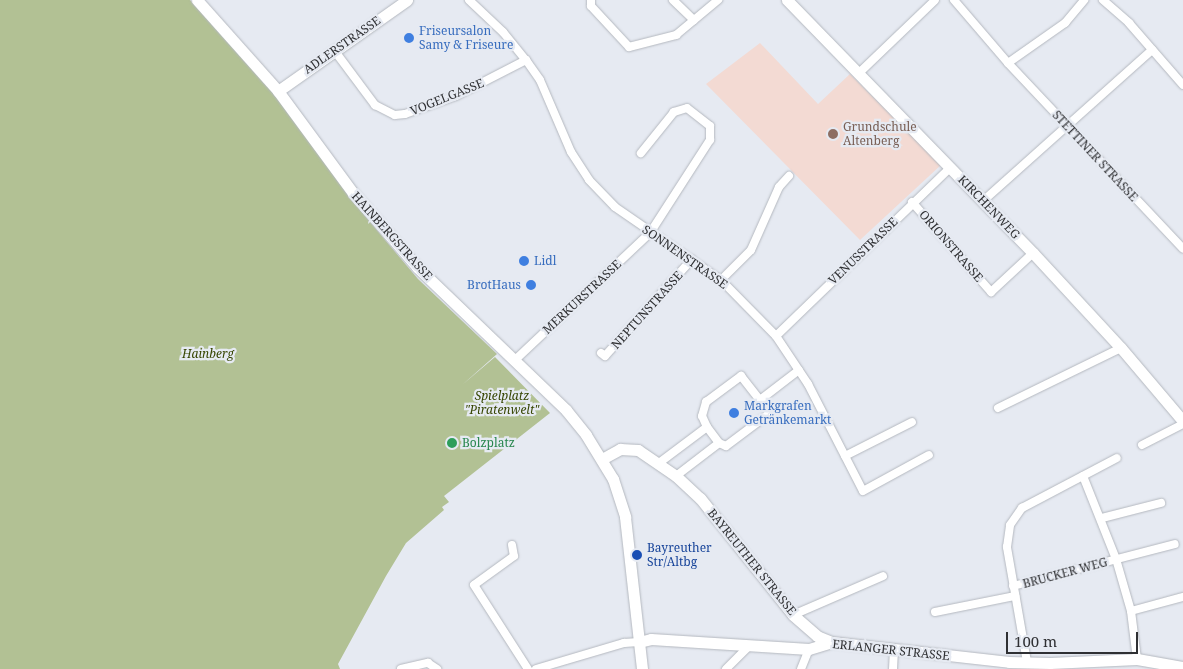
<!DOCTYPE html>
<meta charset="utf-8">
<style>
body{margin:0}
#map{position:relative;width:1183px;height:669px;overflow:hidden;background:#e6eaf2;font-family:"Noto Serif",serif}
div>[style]{position:absolute}
[style*='--x']{left:calc(var(--x)*1px);top:calc(var(--y)*1px);width:calc(var(--w)*1px);rotate:calc(var(--a)*1deg)}
.education>*{inset:0;background:#f3dad3}
.green>*{inset:0;background:#b2c194}
.roads{filter:drop-shadow(0 0 1px #b4b8bf) drop-shadow(0 0 1px #b4b8bf)}
.street>*{height:8px;margin:-4px;padding:0 4px;transform-origin:4px;border-radius:4px;background:#fff}
.secondary>*{height:11px;margin:-5.5px;padding:0 5.5px;transform-origin:5.5px;border-radius:5.5px;background:#fff}
.dots>*{width:14px;height:14px;translate:-50% -50%;box-sizing:border-box;border:2px solid #e6eaf2;border-radius:50%}
span{translate:-50% -50%;white-space:nowrap;text-align:center;line-height:1.15;-webkit-text-stroke:4.5px #e6eaf2;paint-order:stroke}
.shop-label{font-size:12px;color:#366cbe}
.left{translate:0 -50%;text-align:left}
.right{translate:-100% -50%;text-align:right}
.street-label{font-size:12px;color:#2f3033}
.education-label{font-size:12px;color:#785e54}
.park-label{font-size:12px;color:#364500;font-style:italic}
.leisure-label{font-size:12px;color:#27864d}
.transit-label{font-size:12px;color:#164399}
.scale{position:absolute;left:1006px;top:632px;width:132px;height:22px;box-sizing:border-box;border:2px solid #2f3033;border-top:0;padding-left:6px;font-size:15px;line-height:18px;white-space:nowrap;color:#2f3033;-webkit-text-stroke:4px #e6eaf2;paint-order:stroke}
</style>
<div id="map">
<div class="education">
<div style="clip-path:polygon(760px 43px,818px 104px,850px 74px,941px 165px,860px 240px,706px 84px)"></div>
</div>
<div class="green">
<div style="clip-path:polygon(0 0,190px 0,264px 78px,365px 216px,418px 279px,497px 354px,462px 385px,495px 357px,550px 413px,444px 496px,449px 502px,442px 507px,444px 510px,406px 543px,386px 576px,338px 664px,340px 669px,0 669px)"></div>
</div>
<div class="roads">
<div class="street">
<div style="--x:469;--y:0;--w:47;--a:43.3"></div>
<div style="--x:503;--y:32;--w:36;--a:51"></div>
<div style="--x:526;--y:60;--w:24;--a:55"></div>
<div style="--x:540;--y:80;--w:78;--a:66.7"></div>
<div style="--x:571;--y:152;--w:33;--a:57"></div>
<div style="--x:589;--y:180;--w:37;--a:46"></div>
<div style="--x:615;--y:207;--w:129;--a:34.6"></div>
<div style="--x:721;--y:280;--w:78;--a:45.5"></div>
<div style="--x:776;--y:336;--w:58;--a:56.3"></div>
<div style="--x:808;--y:384;--w:120;--a:62.8"></div>
<div style="--x:863;--y:491;--w:75;--a:-28.6"></div>
<div style="--x:591;--y:0;--w:6;--a:90"></div>
<div style="--x:591;--y:6;--w:56;--a:47.2"></div>
<div style="--x:629;--y:47;--w:49;--a:-14.3"></div>
<div style="--x:676;--y:35;--w:55;--a:-39.8"></div>
<div style="--x:673;--y:0;--w:29;--a:44"></div>
<div style="--x:954;--y:0;--w:83;--a:49.4"></div>
<div style="--x:1008;--y:63;--w:255;--a:46.7"></div>
<div style="--x:1103;--y:0;--w:35;--a:41"></div>
<div style="--x:1129;--y:23;--w:82;--a:48.9"></div>
<div style="--x:334;--y:50;--w:69;--a:53.3"></div>
<div style="--x:375;--y:105;--w:22;--a:27"></div>
<div style="--x:395;--y:115;--w:10;--a:-6"></div>
<div style="--x:405;--y:114;--w:54;--a:-19.4"></div>
<div style="--x:456;--y:96;--w:79;--a:-27.2"></div>
<div style="--x:1008;--y:63;--w:70;--a:-35.1"></div>
<div style="--x:1065;--y:23;--w:30;--a:-50"></div>
<div style="--x:859;--y:73;--w:105;--a:-43.8"></div>
<div style="--x:983;--y:201;--w:227;--a:-41.8"></div>
<div style="--x:912;--y:202;--w:120;--a:48.7"></div>
<div style="--x:991;--y:292;--w:57;--a:-42.9"></div>
<div style="--x:721;--y:280;--w:42;--a:-45"></div>
<div style="--x:751;--y:250;--w:69;--a:-66"></div>
<div style="--x:779;--y:187;--w:15;--a:-48"></div>
<div style="--x:776;--y:336;--w:243;--a:-44"></div>
<div style="--x:601;--y:353;--w:5;--a:37"></div>
<div style="--x:605;--y:356;--w:130;--a:-48.1"></div>
<div style="--x:514;--y:361;--w:187;--a:-43.3"></div>
<div style="--x:650;--y:233;--w:111;--a:-57.2"></div>
<div style="--x:710;--y:140;--w:14;--a:-90"></div>
<div style="--x:710;--y:126;--w:29;--a:-142"></div>
<div style="--x:687;--y:108;--w:14;--a:163"></div>
<div style="--x:674;--y:112;--w:53;--a:128.8"></div>
<div style="--x:760;--y:400;--w:49;--a:-37.6"></div>
<div style="--x:998;--y:408;--w:137;--a:-26"></div>
<div style="--x:707;--y:427;--w:12;--a:-114"></div>
<div style="--x:702;--y:416;--w:15;--a:-74"></div>
<div style="--x:706;--y:402;--w:44;--a:-36.6"></div>
<div style="--x:741;--y:376;--w:47;--a:51.9"></div>
<div style="--x:770;--y:413;--w:55;--a:143.1"></div>
<div style="--x:726;--y:446;--w:8;--a:-157"></div>
<div style="--x:1142;--y:445;--w:46;--a:-27.1"></div>
<div style="--x:845;--y:456;--w:75;--a:-26.9"></div>
<div style="--x:659;--y:463;--w:60;--a:-36.9"></div>
<div style="--x:707;--y:427;--w:20;--a:53"></div>
<div style="--x:719;--y:443;--w:54;--a:142.5"></div>
<div style="--x:1083;--y:476;--w:89;--a:68.3"></div>
<div style="--x:1116;--y:559;--w:54;--a:73.9"></div>
<div style="--x:1131;--y:611;--w:48;--a:82.9"></div>
<div style="--x:1102;--y:518;--w:61;--a:-14.3"></div>
<div style="--x:512;--y:545;--w:11;--a:80"></div>
<div style="--x:514;--y:556;--w:49;--a:144.1"></div>
<div style="--x:474;--y:585;--w:100;--a:57.3"></div>
<div style="--x:1013;--y:586;--w:167;--a:-14.5"></div>
<div style="--x:1131;--y:611;--w:54;--a:-15.1"></div>
<div style="--x:935;--y:612;--w:82;--a:-11.3"></div>
<div style="--x:793;--y:615;--w:98;--a:-23.4"></div>
<div style="--x:1027;--y:662;--w:117;--a:-99.9"></div>
<div style="--x:1007;--y:547;--w:22;--a:-82"></div>
<div style="--x:1010;--y:525;--w:21;--a:-55"></div>
<div style="--x:1022;--y:508;--w:107;--a:-27.8"></div>
<div style="--x:401;--y:669;--w:28;--a:-13"></div>
<div style="--x:428;--y:663;--w:11;--a:34"></div>
<div style="--x:536;--y:669;--w:92;--a:-16.5"></div>
<div style="--x:624;--y:643;--w:15;--a:-4"></div>
<div style="--x:726;--y:669;--w:31;--a:-45"></div>
<div style="--x:801;--y:669;--w:22;--a:-68"></div>
<div style="--x:893;--y:669;--w:18;--a:-87"></div>
</div>
<div class="secondary">
<div style="--x:197;--y:0;--w:122;--a:48.3"></div>
<div style="--x:278;--y:91;--w:127;--a:53.7"></div>
<div style="--x:353;--y:193;--w:98;--a:49.1"></div>
<div style="--x:417;--y:267;--w:207;--a:43.8"></div>
<div style="--x:566;--y:410;--w:32;--a:51"></div>
<div style="--x:586;--y:435;--w:52;--a:58.5"></div>
<div style="--x:613;--y:479;--w:40;--a:72"></div>
<div style="--x:625;--y:517;--w:153;--a:83.6"></div>
<div style="--x:787;--y:0;--w:353;--a:45.8"></div>
<div style="--x:1033;--y:253;--w:129;--a:47.2"></div>
<div style="--x:1121;--y:348;--w:96;--a:49.7"></div>
<div style="--x:278;--y:91;--w:158;--a:-35.2"></div>
<div style="--x:602;--y:459;--w:21;--a:-29"></div>
<div style="--x:620;--y:449;--w:18;--a:3"></div>
<div style="--x:638;--y:450;--w:46;--a:34.4"></div>
<div style="--x:676;--y:476;--w:33;--a:43"></div>
<div style="--x:700;--y:498;--w:149;--a:51.5"></div>
<div style="--x:793;--y:615;--w:32;--a:41"></div>
<div style="--x:817;--y:636;--w:16;--a:22"></div>
<div style="--x:639;--y:642;--w:12;--a:-14"></div>
<div style="--x:651;--y:639;--w:158;--a:3.6"></div>
<div style="--x:809;--y:649;--w:24;--a:-17"></div>
<div style="--x:832;--y:642;--w:178;--a:6.4"></div>
<div style="--x:1009;--y:662;--w:41;--a:1.4"></div>
<div style="--x:1050;--y:663;--w:87;--a:-2.6"></div>
<div style="--x:1137;--y:659;--w:47;--a:9.9"></div>
</div>
</div>
<div class="dots">
<div style="left:409px;top:38px;background:#3f7fe0"></div>
<div style="left:833px;top:134px;background:#8d6e63"></div>
<div style="left:524px;top:261px;background:#3f7fe0"></div>
<div style="left:531px;top:285px;background:#3f7fe0"></div>
<div style="left:734px;top:413px;background:#3f7fe0"></div>
<div style="left:452px;top:443px;background:#2e9e5b"></div>
<div style="left:637px;top:555px;background:#1a4fb4"></div>
</div>
<div class="shop-label">
<span class="left" style="left:419px;top:38px">Friseursalon<br>Samy &amp; Friseure</span>
<span class="left" style="left:534px;top:261px">Lidl</span>
<span class="right" style="left:521px;top:285px">BrotHaus</span>
<span class="left" style="left:744px;top:413px">Markgrafen<br>Getränkemarkt</span>
</div>
<div class="street-label">
<span style="left:342px;top:45px;rotate:-35deg">ADLERSTRASSE</span>
<span style="left:447px;top:97px;rotate:-22deg">VOGELGASSE</span>
<span style="left:1095px;top:156px;rotate:47deg">STETTINER STRASSE</span>
<span style="left:989px;top:207px;rotate:46deg">KIRCHENWEG</span>
<span style="left:392px;top:236px;rotate:48deg">HAINBERGSTRASSE</span>
<span style="left:951px;top:246px;rotate:49deg">ORIONSTRASSE</span>
<span style="left:863px;top:251px;rotate:-44deg">VENUSSTRASSE</span>
<span style="left:685px;top:257px;rotate:35deg">SONNENSTRASSE</span>
<span style="left:582px;top:297px;rotate:-43deg">MERKURSTRASSE</span>
<span style="left:647px;top:310px;rotate:-48deg">NEPTUNSTRASSE</span>
<span style="left:752px;top:562px;rotate:51deg">BAYREUTHER STRASSE</span>
<span style="left:1065px;top:573px;rotate:-15deg">BRUCKER WEG</span>
<span style="left:891px;top:650px;rotate:6deg">ERLANGER STRASSE</span>
</div>
<div class="education-label">
<span class="left" style="left:843px;top:134px">Grundschule<br>Altenberg</span>
</div>
<div class="park-label">
<span style="left:208px;top:354px">Hainberg</span>
<span style="left:502px;top:403px">Spielplatz<br>"Piratenwelt"</span>
</div>
<div class="leisure-label">
<span class="left" style="left:462px;top:443px">Bolzplatz</span>
</div>
<div class="transit-label">
<span class="left" style="left:647px;top:555px">Bayreuther<br>Str/Altbg</span>
</div>
<div class="scale">100 m</div>
</div>
